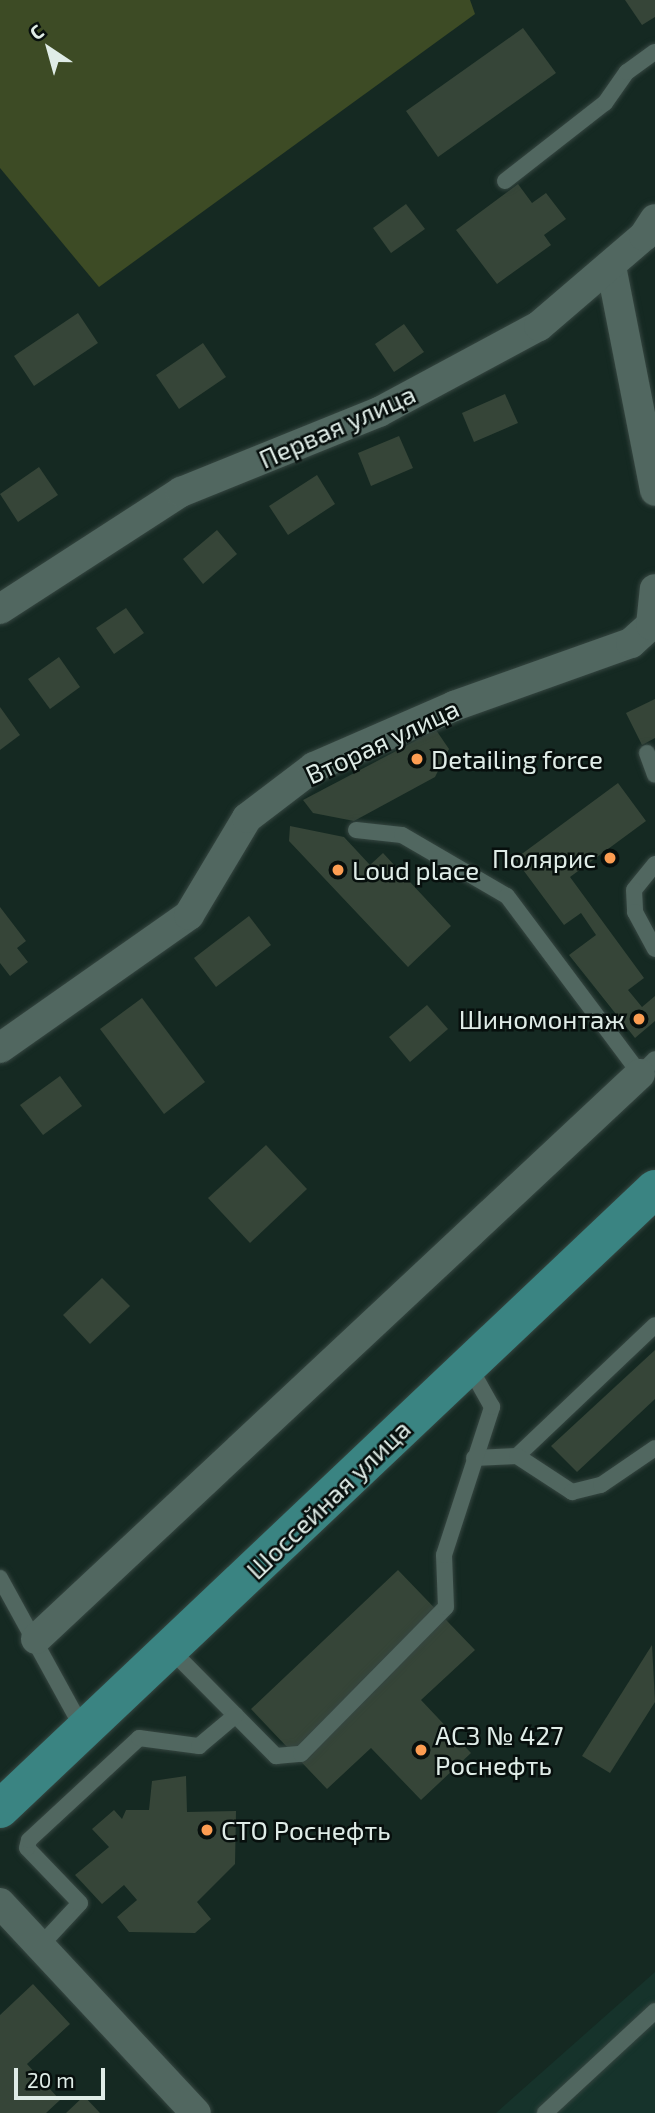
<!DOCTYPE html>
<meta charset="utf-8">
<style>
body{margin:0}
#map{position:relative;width:655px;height:2113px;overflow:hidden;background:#152922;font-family:"Exo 2",sans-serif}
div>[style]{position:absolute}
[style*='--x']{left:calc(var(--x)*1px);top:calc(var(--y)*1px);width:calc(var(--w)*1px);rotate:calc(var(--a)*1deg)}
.built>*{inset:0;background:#16332b}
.green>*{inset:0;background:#3d4b25}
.building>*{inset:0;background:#364538}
.roads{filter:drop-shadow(0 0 2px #364641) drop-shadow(0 0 2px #364641)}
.service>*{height:16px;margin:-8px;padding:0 8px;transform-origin:8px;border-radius:8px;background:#516760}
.minor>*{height:30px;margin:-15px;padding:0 15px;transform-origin:15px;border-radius:15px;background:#516760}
.primary>*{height:38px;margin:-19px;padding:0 19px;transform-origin:19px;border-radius:19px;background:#3a8482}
.dots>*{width:19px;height:19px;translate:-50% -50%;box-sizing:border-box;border:4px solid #070f0d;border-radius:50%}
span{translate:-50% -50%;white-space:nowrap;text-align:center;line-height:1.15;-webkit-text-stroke:5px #070f0d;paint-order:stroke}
.street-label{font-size:26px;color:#dfece7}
.poi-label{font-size:26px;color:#dfece7}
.left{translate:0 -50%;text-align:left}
.right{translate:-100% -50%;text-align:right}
.north{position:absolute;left:14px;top:14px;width:70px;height:70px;-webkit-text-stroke:5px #070f0d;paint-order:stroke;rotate:324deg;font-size:19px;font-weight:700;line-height:28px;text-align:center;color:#dfece7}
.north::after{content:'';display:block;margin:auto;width:24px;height:32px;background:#dfece7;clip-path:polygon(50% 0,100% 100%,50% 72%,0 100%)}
.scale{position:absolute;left:14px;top:2068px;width:91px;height:32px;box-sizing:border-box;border:4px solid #dfece7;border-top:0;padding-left:9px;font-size:21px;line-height:24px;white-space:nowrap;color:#dfece7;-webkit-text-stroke:5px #070f0d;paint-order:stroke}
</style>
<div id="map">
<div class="built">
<div style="clip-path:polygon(655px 1972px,655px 2113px,496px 2113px)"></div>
</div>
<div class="green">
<div style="clip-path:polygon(0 0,470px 0,475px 14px,99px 287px,0 168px)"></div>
</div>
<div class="building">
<div style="clip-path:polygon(625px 0,655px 0,655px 17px,642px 25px)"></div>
<div style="clip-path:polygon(523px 28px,556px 73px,438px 157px,406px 111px)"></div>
<div style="clip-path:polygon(518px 184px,532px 203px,546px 193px,566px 219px,544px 235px,551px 245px,497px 284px,456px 230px)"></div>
<div style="clip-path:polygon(406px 204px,425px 229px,391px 253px,373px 228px)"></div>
<div style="clip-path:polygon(78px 313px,98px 343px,34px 386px,14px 356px)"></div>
<div style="clip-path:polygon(404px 324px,424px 352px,394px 372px,375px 344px)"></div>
<div style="clip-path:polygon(203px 343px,226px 377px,179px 409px,156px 375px)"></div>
<div style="clip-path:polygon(505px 394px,518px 423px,474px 442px,462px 413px)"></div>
<div style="clip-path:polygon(399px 436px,413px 468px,371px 486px,358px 453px)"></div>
<div style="clip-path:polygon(39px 467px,58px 495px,18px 522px,0 494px)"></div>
<div style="clip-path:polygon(317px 475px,335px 504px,288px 535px,269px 506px)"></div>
<div style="clip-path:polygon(217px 530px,237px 554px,203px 584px,183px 559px)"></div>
<div style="clip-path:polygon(126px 608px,144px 633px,114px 654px,96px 628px)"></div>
<div style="clip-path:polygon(59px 657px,80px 687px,50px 709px,28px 679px)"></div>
<div style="clip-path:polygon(655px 699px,655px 738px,642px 745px,626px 713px)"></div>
<div style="clip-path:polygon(0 707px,20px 735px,0 750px)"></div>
<div style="clip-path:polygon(436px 730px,449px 749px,435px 777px,354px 821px,313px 813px,303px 800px)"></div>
<div style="clip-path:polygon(618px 783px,646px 821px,570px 877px,644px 978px,628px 990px,642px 1007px,655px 996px,655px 1021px,635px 1038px,569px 955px,596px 935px,581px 913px,564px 925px,515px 859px)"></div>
<div style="clip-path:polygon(290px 826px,344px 837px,370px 865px,383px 853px,451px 926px,408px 967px,289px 841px)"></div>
<div style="clip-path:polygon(0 907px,26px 941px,17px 948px,28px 962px,10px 976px,0 963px)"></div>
<div style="clip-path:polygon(249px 916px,271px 945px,216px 987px,194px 958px)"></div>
<div style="clip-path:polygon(142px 998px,205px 1082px,164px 1114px,100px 1029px)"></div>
<div style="clip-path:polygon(427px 1005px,448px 1029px,410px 1062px,389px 1037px)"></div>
<div style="clip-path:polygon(60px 1076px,82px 1106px,43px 1135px,20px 1105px)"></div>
<div style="clip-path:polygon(266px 1145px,307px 1189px,250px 1243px,208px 1198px)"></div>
<div style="clip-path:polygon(102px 1278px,130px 1306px,90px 1344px,63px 1315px)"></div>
<div style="clip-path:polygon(655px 1350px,655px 1399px,577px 1472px,551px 1446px)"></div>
<div style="clip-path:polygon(398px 1570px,475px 1650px,421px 1700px,471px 1753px,421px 1800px,371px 1748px,327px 1789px,251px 1709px)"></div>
<div style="clip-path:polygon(652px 1645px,655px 1702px,610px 1773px,582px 1756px)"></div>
<div style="clip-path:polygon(186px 1776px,187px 1812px,236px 1811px,235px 1864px,197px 1902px,211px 1919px,195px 1933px,129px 1932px,117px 1917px,137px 1900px,124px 1885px,102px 1904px,75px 1875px,109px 1847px,92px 1829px,114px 1810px,122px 1819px,126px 1810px,149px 1810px,152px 1781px)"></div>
<div style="clip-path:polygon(33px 1984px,70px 2024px,27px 2064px,60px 2100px,46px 2113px,0 2113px,0 2015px)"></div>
<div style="clip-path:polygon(84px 2096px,100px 2113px,66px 2113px)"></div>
</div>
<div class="roads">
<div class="service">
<div style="--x:505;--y:181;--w:127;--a:-38"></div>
<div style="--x:605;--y:103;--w:38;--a:-55"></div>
<div style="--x:627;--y:72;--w:34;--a:-36"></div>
<div style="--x:647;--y:753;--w:23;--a:70"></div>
<div style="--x:356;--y:830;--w:46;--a:6.2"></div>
<div style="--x:402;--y:835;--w:121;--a:30.2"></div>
<div style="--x:507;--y:896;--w:222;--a:53.2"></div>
<div style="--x:640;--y:1074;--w:21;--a:-45"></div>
<div style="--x:655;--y:864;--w:33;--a:129"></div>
<div style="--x:634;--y:890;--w:22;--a:87"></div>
<div style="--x:635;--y:912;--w:42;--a:61.6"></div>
<div style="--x:517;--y:1456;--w:190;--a:-43.5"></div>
<div style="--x:474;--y:1458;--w:43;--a:-2.7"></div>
<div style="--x:517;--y:1456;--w:66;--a:33.2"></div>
<div style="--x:572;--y:1492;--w:30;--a:-14"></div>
<div style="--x:601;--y:1485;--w:65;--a:-34.4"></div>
<div style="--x:0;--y:1578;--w:172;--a:61.2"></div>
<div style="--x:170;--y:1649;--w:151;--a:45.3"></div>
<div style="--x:276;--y:1756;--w:25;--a:-5"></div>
<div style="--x:301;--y:1754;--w:206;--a:-45.4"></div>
<div style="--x:446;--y:1607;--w:52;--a:-92.2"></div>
<div style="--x:444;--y:1555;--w:156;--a:-72"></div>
<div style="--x:492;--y:1407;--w:47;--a:-119.3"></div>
<div style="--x:41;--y:1945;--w:57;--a:-47.1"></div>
<div style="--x:80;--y:1903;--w:76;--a:-133.9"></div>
<div style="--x:27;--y:1848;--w:8;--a:-76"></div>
<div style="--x:29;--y:1840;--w:150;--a:-42.8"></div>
<div style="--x:139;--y:1738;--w:61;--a:7.6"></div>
<div style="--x:199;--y:1746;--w:48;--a:-40"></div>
<div style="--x:545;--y:2113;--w:150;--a:-42.8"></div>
</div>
<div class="minor">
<div style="--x:611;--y:266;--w:229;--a:78.9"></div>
<div style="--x:0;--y:609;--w:216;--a:-32.9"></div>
<div style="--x:181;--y:492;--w:214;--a:-22"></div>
<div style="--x:379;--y:412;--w:182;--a:-28.3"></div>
<div style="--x:539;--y:326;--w:138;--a:-40.6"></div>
<div style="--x:644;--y:236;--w:20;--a:-57"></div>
<div style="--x:0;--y:1048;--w:231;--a:-35.1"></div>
<div style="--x:189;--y:915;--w:113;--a:-59.1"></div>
<div style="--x:247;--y:818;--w:84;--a:-37.3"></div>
<div style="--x:314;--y:767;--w:153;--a:-23.5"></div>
<div style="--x:454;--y:706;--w:188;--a:-19.6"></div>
<div style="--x:631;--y:643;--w:27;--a:-42"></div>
<div style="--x:651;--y:625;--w:36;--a:-84"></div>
<div style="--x:36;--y:1639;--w:827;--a:-43.09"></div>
<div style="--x:0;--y:1903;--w:287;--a:47"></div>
</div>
<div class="primary">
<div style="--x:0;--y:1809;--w:902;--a:-43.43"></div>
</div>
</div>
<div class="dots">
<div style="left:417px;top:759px;background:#fc9d52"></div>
<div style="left:610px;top:858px;background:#fc9d52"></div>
<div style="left:338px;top:870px;background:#fc9d52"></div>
<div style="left:639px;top:1019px;background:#fc9d52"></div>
<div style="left:421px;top:1750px;background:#fc9d52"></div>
<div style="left:207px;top:1830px;background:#fc9d52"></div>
</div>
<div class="street-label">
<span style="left:337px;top:426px;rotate:-24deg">Первая улица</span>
<span style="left:382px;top:741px;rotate:-25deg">Вторая улица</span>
<span style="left:328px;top:1499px;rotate:-44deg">Шоссейная улица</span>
</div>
<div class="poi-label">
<span class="left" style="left:431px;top:759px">Detailing force</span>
<span class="right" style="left:596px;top:858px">Полярис</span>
<span class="left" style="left:352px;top:870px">Loud place</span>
<span class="right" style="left:625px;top:1019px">Шиномонтаж</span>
<span class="left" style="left:435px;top:1750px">АСЗ № 427<br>Роснефть</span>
<span class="left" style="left:221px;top:1830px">СТО Роснефть</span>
</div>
<div class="north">С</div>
<div class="scale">20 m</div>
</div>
